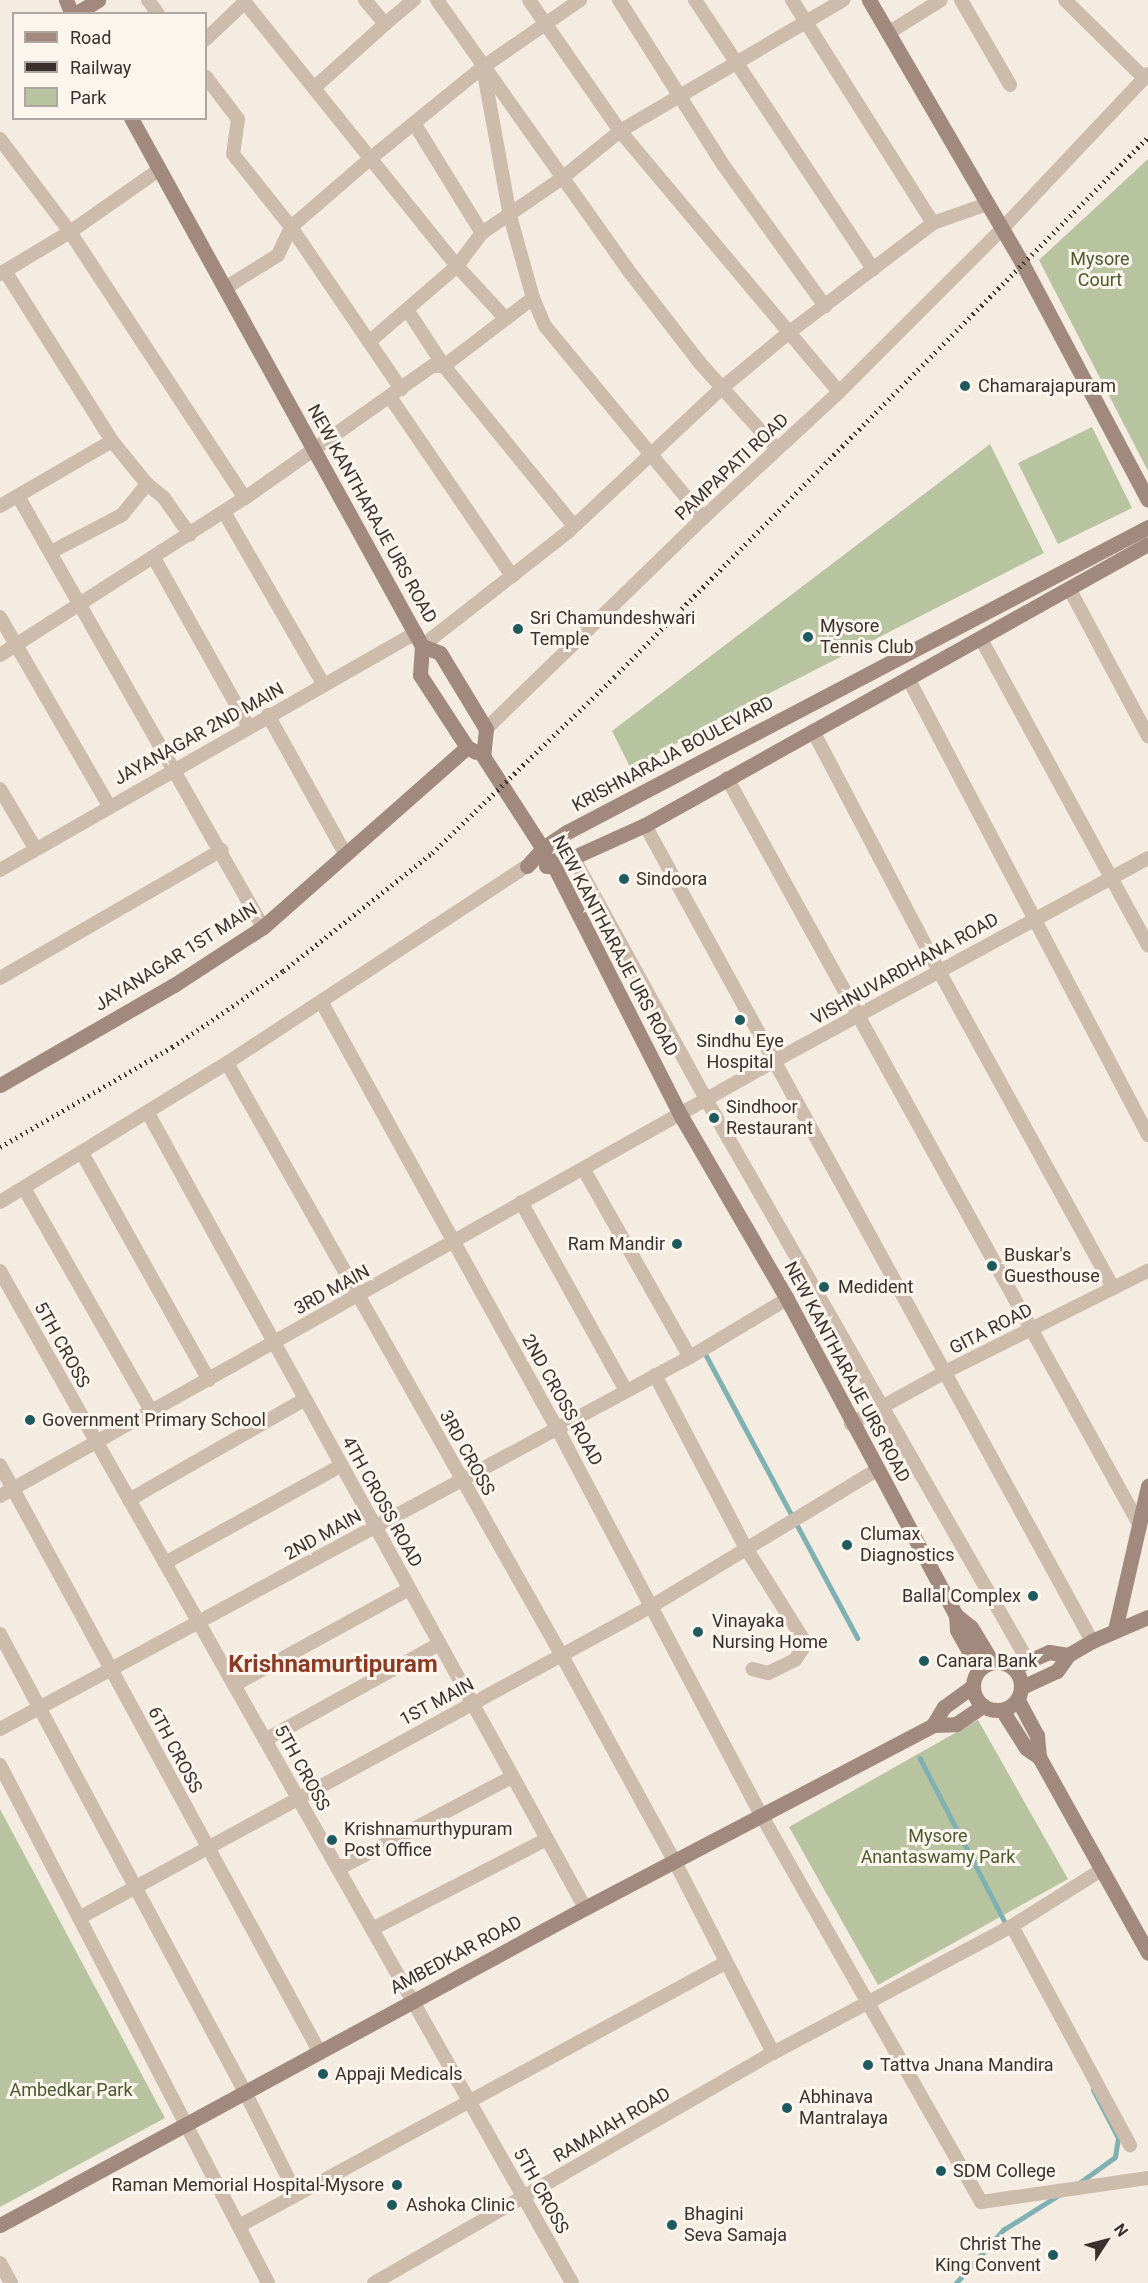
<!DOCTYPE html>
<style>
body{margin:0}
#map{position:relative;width:1148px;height:2283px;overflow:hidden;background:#f4ebe1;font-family:Roboto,sans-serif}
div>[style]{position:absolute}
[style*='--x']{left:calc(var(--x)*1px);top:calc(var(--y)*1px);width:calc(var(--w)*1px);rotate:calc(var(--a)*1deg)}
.green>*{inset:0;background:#b8c4a0}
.stream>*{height:4.5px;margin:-2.25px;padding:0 2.25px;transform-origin:2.25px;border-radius:2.25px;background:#7fb0b2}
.street>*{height:14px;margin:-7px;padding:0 7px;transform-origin:7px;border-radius:7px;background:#cdbbac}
.secondary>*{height:15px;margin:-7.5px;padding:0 7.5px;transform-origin:7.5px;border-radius:7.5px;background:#a18a7d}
.secondary>.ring{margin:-7.5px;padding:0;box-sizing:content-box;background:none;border:15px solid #a18a7d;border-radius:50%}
.rail>*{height:4.5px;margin-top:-2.25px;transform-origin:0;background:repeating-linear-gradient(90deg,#3b302b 0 1.5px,transparent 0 6px)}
.dots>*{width:16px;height:16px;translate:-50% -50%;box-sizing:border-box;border:3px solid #fbf5ee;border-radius:50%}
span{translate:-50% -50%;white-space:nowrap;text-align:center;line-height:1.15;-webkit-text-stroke:6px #fbf5ee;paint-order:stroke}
.park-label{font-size:18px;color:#4a5a2e}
.poi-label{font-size:18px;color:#3b302b}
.left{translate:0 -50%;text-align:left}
.right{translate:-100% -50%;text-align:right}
.street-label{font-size:18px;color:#3b302b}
.district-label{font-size:24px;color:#8c3b22;font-weight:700}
.legend{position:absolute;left:12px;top:12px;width:195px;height:108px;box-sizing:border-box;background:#fbf5ee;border:2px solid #aea6a0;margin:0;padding:8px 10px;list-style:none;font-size:18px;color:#3b302b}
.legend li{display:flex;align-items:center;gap:12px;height:30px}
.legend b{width:30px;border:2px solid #aea6a0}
.north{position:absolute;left:1076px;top:2211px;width:60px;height:60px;-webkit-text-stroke:4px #fbf5ee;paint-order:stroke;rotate:54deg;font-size:16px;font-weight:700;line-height:24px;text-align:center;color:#3b302b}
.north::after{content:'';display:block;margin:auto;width:21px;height:27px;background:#3b302b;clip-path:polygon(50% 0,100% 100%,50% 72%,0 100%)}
</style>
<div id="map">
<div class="green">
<div style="clip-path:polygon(1148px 159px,1148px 471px,1039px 260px)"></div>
<div style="clip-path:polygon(1092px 427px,1132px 508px,1058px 544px,1018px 463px)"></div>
<div style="clip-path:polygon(990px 444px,1044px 553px,717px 720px,631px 769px,612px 731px)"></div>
<div style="clip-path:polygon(978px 1720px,1068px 1879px,878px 1985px,789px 1827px)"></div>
<div style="clip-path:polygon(0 1809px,165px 2118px,0 2207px)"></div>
</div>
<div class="stream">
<div style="--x:706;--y:1355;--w:321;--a:61.8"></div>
<div style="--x:920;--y:1758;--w:189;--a:62.6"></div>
<div style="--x:1079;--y:2183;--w:44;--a:-35.8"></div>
<div style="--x:1115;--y:2157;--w:19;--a:-81"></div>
<div style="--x:1118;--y:2138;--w:54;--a:-117.5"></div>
<div style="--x:956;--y:2283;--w:71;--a:-48.4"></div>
<div style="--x:1003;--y:2230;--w:66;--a:-32"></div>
</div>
<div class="street">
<div style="--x:148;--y:0;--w:17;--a:54"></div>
<div style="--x:243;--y:0;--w:341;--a:51.2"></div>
<div style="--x:457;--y:266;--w:71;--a:47.3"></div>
<div style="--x:365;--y:0;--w:31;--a:50"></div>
<div style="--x:385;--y:24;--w:38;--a:-40"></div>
<div style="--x:437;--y:0;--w:331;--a:54.7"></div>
<div style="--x:628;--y:270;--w:116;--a:52.3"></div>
<div style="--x:699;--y:362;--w:117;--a:48.1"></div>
<div style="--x:529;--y:0;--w:160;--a:55.2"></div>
<div style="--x:620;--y:131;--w:341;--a:50"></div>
<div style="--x:619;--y:0;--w:196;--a:57.7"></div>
<div style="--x:724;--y:166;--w:173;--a:54.2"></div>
<div style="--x:695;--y:0;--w:323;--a:56.5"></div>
<div style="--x:792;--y:0;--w:264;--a:57.7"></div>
<div style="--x:961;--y:0;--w:98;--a:60"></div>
<div style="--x:1065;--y:0;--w:111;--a:44.6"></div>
<div style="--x:888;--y:33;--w:62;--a:-31.9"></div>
<div style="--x:206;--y:39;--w:54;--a:-43.5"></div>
<div style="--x:206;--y:77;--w:53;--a:52.7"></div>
<div style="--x:238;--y:119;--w:35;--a:98"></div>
<div style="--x:233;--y:154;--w:93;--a:51.5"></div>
<div style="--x:291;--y:227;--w:196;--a:55.8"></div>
<div style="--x:314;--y:88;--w:96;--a:-42"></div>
<div style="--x:414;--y:123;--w:129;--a:58.3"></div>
<div style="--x:0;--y:139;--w:116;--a:53"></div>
<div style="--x:70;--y:232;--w:318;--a:56.7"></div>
<div style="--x:5;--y:271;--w:201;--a:57.8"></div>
<div style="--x:112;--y:441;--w:55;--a:50.9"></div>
<div style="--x:147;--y:484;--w:22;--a:39"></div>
<div style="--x:164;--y:498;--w:45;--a:54.9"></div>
<div style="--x:0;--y:274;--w:82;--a:-31"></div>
<div style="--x:70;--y:232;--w:110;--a:-35"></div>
<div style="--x:225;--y:288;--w:62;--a:-31.9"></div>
<div style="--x:278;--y:255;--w:31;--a:-65"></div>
<div style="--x:291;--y:227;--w:106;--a:-40.8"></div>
<div style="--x:371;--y:158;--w:144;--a:-39.1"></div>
<div style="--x:483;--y:67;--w:118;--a:-34.6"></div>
<div style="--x:533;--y:298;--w:30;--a:67"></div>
<div style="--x:545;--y:326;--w:249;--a:50.5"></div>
<div style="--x:408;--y:311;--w:66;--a:56.8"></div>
<div style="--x:444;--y:366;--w:206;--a:50.9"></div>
<div style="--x:369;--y:342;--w:116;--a:-40.8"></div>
<div style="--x:457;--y:266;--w:41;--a:-52.9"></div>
<div style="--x:482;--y:233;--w:96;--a:-34.4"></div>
<div style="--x:561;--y:179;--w:76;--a:-39.1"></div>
<div style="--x:620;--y:131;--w:259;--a:-30.4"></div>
<div style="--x:390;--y:397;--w:217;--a:55.7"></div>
<div style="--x:18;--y:496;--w:496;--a:60.4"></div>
<div style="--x:0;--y:506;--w:129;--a:-30.1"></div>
<div style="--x:224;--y:512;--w:200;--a:60"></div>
<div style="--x:51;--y:552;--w:80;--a:-27.5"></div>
<div style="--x:122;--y:515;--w:40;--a:-51"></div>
<div style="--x:154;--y:558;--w:194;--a:60.7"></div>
<div style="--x:1070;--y:590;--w:166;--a:61.9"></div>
<div style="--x:0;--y:617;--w:218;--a:60"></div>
<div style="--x:981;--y:639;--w:349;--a:61.4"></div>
<div style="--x:422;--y:646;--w:187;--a:-38"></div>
<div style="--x:569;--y:531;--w:209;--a:-43.1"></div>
<div style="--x:722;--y:388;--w:85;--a:-39.7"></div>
<div style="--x:787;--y:334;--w:183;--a:-37.2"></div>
<div style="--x:933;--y:223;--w:57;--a:-19.4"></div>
<div style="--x:0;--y:655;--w:291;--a:-32.7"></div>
<div style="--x:245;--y:498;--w:229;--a:-35.2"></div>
<div style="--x:432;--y:366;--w:12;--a:0"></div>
<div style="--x:444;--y:366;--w:112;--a:-37.4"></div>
<div style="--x:533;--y:298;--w:85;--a:-105.7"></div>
<div style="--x:510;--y:216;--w:151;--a:-100.3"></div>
<div style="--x:909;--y:680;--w:514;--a:62.29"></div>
<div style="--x:268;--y:715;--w:160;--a:60.9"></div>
<div style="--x:486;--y:729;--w:303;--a:-44.2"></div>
<div style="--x:703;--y:518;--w:185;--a:-42.8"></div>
<div style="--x:839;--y:392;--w:231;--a:-45"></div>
<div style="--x:1002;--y:229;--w:213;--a:-46.7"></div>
<div style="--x:813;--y:731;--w:271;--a:62.3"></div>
<div style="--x:939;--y:971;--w:362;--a:61.2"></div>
<div style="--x:727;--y:778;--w:852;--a:61.09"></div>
<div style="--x:0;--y:789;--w:69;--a:59.3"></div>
<div style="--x:645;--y:825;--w:930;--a:61.29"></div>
<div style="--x:573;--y:857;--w:278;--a:61.2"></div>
<div style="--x:707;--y:1101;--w:645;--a:60.18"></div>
<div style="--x:0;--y:870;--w:479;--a:-29.7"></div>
<div style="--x:0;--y:978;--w:256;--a:-30"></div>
<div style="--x:322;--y:1003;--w:486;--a:61.1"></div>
<div style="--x:557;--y:1428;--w:441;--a:62.2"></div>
<div style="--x:763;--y:1818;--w:442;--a:60.4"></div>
<div style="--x:981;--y:2202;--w:169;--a:-8.2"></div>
<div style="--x:227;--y:1063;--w:679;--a:60.53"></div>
<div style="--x:561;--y:1654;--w:237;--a:61.3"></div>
<div style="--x:675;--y:1862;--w:215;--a:62.8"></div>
<div style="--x:148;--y:1113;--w:907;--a:61.2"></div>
<div style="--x:82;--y:1153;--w:260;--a:60.8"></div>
<div style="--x:584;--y:1170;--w:215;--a:60.5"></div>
<div style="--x:24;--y:1188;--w:258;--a:60.3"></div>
<div style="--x:0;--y:1202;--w:266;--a:-31.5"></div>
<div style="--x:227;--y:1063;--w:359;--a:-33.3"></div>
<div style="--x:521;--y:1202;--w:216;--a:60.9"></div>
<div style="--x:0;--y:1271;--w:1162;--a:60.52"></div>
<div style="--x:655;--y:1375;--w:195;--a:62.3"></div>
<div style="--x:746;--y:1548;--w:107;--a:57.9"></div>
<div style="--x:803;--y:1639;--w:9;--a:90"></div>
<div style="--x:803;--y:1648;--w:14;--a:124"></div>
<div style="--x:795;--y:1660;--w:30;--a:154"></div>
<div style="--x:768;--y:1673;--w:16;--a:-166"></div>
<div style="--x:851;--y:1424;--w:110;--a:-28.9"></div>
<div style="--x:947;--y:1371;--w:225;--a:-26.5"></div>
<div style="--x:0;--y:1465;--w:667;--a:61.44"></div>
<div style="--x:0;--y:1496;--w:890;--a:-29.33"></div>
<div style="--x:776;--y:1060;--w:423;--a:-28.5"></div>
<div style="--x:129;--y:1500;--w:203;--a:-29.8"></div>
<div style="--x:165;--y:1563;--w:202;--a:-29"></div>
<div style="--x:0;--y:1634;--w:519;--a:61.86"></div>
<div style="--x:245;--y:2092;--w:114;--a:63.4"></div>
<div style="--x:234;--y:1685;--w:200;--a:-28.7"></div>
<div style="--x:0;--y:1729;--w:784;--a:-28.33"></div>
<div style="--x:690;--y:1357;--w:113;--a:-30.9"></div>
<div style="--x:265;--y:1740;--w:199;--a:-28.9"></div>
<div style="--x:0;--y:1765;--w:583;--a:62.64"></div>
<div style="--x:338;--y:1869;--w:197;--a:-27.9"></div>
<div style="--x:79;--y:1918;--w:652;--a:-28.57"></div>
<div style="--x:652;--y:1606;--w:264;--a:-31.2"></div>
<div style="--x:1012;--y:1926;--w:249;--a:61.7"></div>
<div style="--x:372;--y:1929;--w:195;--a:-27.2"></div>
<div style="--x:239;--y:2226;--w:553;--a:-28.42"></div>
<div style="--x:0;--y:2263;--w:23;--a:61"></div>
<div style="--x:374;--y:2283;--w:461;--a:-30"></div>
<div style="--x:773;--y:2053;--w:271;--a:-28"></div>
<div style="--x:1012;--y:1926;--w:107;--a:-32.1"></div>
</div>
<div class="secondary">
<div style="--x:66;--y:0;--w:15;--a:67"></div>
<div style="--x:869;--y:0;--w:304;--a:59.8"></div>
<div style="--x:1022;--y:263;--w:268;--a:62"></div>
<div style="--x:75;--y:14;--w:27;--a:-31"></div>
<div style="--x:131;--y:118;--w:603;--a:61.14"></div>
<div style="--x:422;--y:646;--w:19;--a:21"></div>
<div style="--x:440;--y:653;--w:89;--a:58.8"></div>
<div style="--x:486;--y:729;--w:27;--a:96"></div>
<div style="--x:483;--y:756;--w:131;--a:57.2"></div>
<div style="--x:554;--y:866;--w:280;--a:63.1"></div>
<div style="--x:681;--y:1116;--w:211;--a:59.9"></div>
<div style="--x:787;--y:1299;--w:358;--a:61.9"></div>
<div style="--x:956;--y:1615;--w:19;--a:39"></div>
<div style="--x:971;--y:1627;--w:41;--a:59"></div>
<div style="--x:422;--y:646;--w:29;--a:94"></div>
<div style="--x:420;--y:675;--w:86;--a:56.9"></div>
<div style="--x:467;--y:747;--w:10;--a:29"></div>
<div style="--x:527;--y:866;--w:24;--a:-48"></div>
<div style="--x:543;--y:848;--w:29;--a:-34"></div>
<div style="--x:567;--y:832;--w:656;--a:-27.7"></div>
<div style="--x:546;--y:866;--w:8;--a:0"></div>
<div style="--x:554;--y:866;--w:100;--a:-24.3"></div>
<div style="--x:645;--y:825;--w:576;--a:-29.19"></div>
<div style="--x:0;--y:1085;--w:201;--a:-29.9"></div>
<div style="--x:174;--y:985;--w:106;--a:-33.1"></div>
<div style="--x:263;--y:927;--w:272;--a:-41.4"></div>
<div style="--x:956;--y:1615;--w:15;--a:86"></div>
<div style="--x:957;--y:1630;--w:45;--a:60.6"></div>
<div style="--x:1115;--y:1630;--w:148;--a:-77.1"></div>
<div class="ring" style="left:973px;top:1662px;width:33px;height:33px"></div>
<div style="--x:1013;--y:1668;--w:39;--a:-24"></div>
<div style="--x:1049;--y:1652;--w:19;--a:9"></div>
<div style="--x:1022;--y:1687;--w:38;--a:-25"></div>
<div style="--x:1057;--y:1671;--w:19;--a:-55"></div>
<div style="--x:1068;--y:1655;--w:28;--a:-30"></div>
<div style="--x:1092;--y:1641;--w:61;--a:-23.2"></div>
<div style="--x:1018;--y:1700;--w:40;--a:62"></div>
<div style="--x:1037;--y:1735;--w:22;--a:85"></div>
<div style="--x:1039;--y:1757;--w:224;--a:60.9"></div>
<div style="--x:1002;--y:1710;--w:45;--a:57.7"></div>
<div style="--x:1026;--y:1748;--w:16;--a:35"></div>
<div style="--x:933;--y:1725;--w:21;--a:-59"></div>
<div style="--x:944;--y:1707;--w:34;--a:-36"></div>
<div style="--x:0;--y:2225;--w:665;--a:-28.45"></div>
<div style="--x:585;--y:1908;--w:393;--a:-27.7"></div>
<div style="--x:933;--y:1725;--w:23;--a:-2"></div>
<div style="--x:956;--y:1724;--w:32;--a:-34"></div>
</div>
<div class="rail">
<div style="--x:0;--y:1147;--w:199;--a:-30.2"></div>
<div style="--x:172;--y:1047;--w:66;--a:-33.9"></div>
<div style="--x:227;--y:1010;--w:68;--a:-34.9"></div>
<div style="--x:283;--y:971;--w:190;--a:-38.4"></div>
<div style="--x:432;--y:853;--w:253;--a:-44"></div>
<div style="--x:614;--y:677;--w:759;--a:-45.32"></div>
</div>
<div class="dots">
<div style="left:965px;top:386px;background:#1f5a5e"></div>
<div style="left:518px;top:629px;background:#1f5a5e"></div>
<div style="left:808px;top:637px;background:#1f5a5e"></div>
<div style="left:624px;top:879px;background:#1f5a5e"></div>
<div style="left:740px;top:1020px;background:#1f5a5e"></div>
<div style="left:714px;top:1118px;background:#1f5a5e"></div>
<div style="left:677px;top:1244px;background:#1f5a5e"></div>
<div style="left:992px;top:1266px;background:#1f5a5e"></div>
<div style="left:824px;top:1287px;background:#1f5a5e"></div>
<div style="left:30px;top:1420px;background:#1f5a5e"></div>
<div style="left:847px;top:1545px;background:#1f5a5e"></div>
<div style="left:1033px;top:1596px;background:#1f5a5e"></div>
<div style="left:698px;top:1632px;background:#1f5a5e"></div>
<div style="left:924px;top:1661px;background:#1f5a5e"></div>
<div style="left:332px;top:1840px;background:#1f5a5e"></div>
<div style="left:868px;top:2065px;background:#1f5a5e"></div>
<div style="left:323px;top:2074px;background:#1f5a5e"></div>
<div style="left:787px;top:2108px;background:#1f5a5e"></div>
<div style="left:941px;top:2171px;background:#1f5a5e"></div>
<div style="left:397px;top:2185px;background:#1f5a5e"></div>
<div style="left:392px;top:2205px;background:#1f5a5e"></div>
<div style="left:672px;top:2225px;background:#1f5a5e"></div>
<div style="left:1053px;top:2255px;background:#1f5a5e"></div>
</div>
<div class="park-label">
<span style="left:1100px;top:270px">Mysore<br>Court</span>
<span style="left:938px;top:1847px">Mysore<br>Anantaswamy Park</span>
<span style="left:71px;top:2090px">Ambedkar Park</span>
</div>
<div class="poi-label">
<span class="left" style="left:978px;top:386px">Chamarajapuram</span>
<span class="left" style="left:530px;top:629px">Sri Chamundeshwari<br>Temple</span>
<span class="left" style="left:820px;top:637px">Mysore<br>Tennis Club</span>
<span class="left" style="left:636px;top:879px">Sindoora</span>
<span style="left:740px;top:1052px">Sindhu Eye<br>Hospital</span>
<span class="left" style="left:726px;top:1118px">Sindhoor<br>Restaurant</span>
<span class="right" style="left:665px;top:1244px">Ram Mandir</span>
<span class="left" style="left:1004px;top:1266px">Buskar's<br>Guesthouse</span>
<span class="left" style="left:838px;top:1287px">Medident</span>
<span class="left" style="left:42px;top:1420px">Government Primary School</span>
<span class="left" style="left:860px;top:1545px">Clumax<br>Diagnostics</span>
<span class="right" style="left:1021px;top:1596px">Ballal Complex</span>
<span class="left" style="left:712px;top:1632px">Vinayaka<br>Nursing Home</span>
<span class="left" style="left:936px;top:1661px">Canara Bank</span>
<span class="left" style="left:344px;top:1840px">Krishnamurthypuram<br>Post Office</span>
<span class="left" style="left:880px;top:2065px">Tattva Jnana Mandira</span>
<span class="left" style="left:335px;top:2074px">Appaji Medicals</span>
<span class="left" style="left:799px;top:2108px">Abhinava<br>Mantralaya</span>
<span class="left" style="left:953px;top:2171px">SDM College</span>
<span class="right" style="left:384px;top:2185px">Raman Memorial Hospital-Mysore</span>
<span class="left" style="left:406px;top:2205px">Ashoka Clinic</span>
<span class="left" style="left:684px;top:2225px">Bhagini<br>Seva Samaja</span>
<span class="right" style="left:1041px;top:2255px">Christ The<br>King Convent</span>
</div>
<div class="street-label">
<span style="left:732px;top:467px;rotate:-43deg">PAMPAPATI ROAD</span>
<span style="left:372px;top:514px;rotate:61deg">NEW KANTHARAJE URS ROAD</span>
<span style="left:199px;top:734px;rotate:-29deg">JAYANAGAR 2ND MAIN</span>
<span style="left:673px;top:754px;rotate:-28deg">KRISHNARAJA BOULEVARD</span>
<span style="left:615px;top:946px;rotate:62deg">NEW KANTHARAJE URS ROAD</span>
<span style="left:176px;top:957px;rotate:-32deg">JAYANAGAR 1ST MAIN</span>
<span style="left:905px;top:969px;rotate:-29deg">VISHNUVARDHANA ROAD</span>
<span style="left:332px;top:1290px;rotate:-29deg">3RD MAIN</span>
<span style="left:991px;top:1329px;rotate:-27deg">GITA ROAD</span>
<span style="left:62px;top:1345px;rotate:61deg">5TH CROSS</span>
<span style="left:847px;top:1372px;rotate:62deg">NEW KANTHARAJE URS ROAD</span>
<span style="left:562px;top:1400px;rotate:61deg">2ND CROSS ROAD</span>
<span style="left:467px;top:1453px;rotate:61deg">3RD CROSS</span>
<span style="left:382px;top:1502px;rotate:61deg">4TH CROSS ROAD</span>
<span style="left:323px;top:1535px;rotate:-29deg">2ND MAIN</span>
<span style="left:437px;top:1702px;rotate:-28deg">1ST MAIN</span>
<span style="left:175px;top:1750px;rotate:62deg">6TH CROSS</span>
<span style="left:302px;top:1768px;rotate:61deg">5TH CROSS</span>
<span style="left:456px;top:1955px;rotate:-28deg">AMBEDKAR ROAD</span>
<span style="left:612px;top:2125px;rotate:-30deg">RAMAIAH ROAD</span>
<span style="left:541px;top:2191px;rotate:61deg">5TH CROSS</span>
</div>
<div class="district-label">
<span style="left:333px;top:1665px">Krishnamurtipuram</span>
</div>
<ul class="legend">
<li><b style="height:8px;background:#a18a7d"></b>Road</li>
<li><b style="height:8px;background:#3b302b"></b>Railway</li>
<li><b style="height:16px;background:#b8c4a0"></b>Park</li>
</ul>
<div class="north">N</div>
</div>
